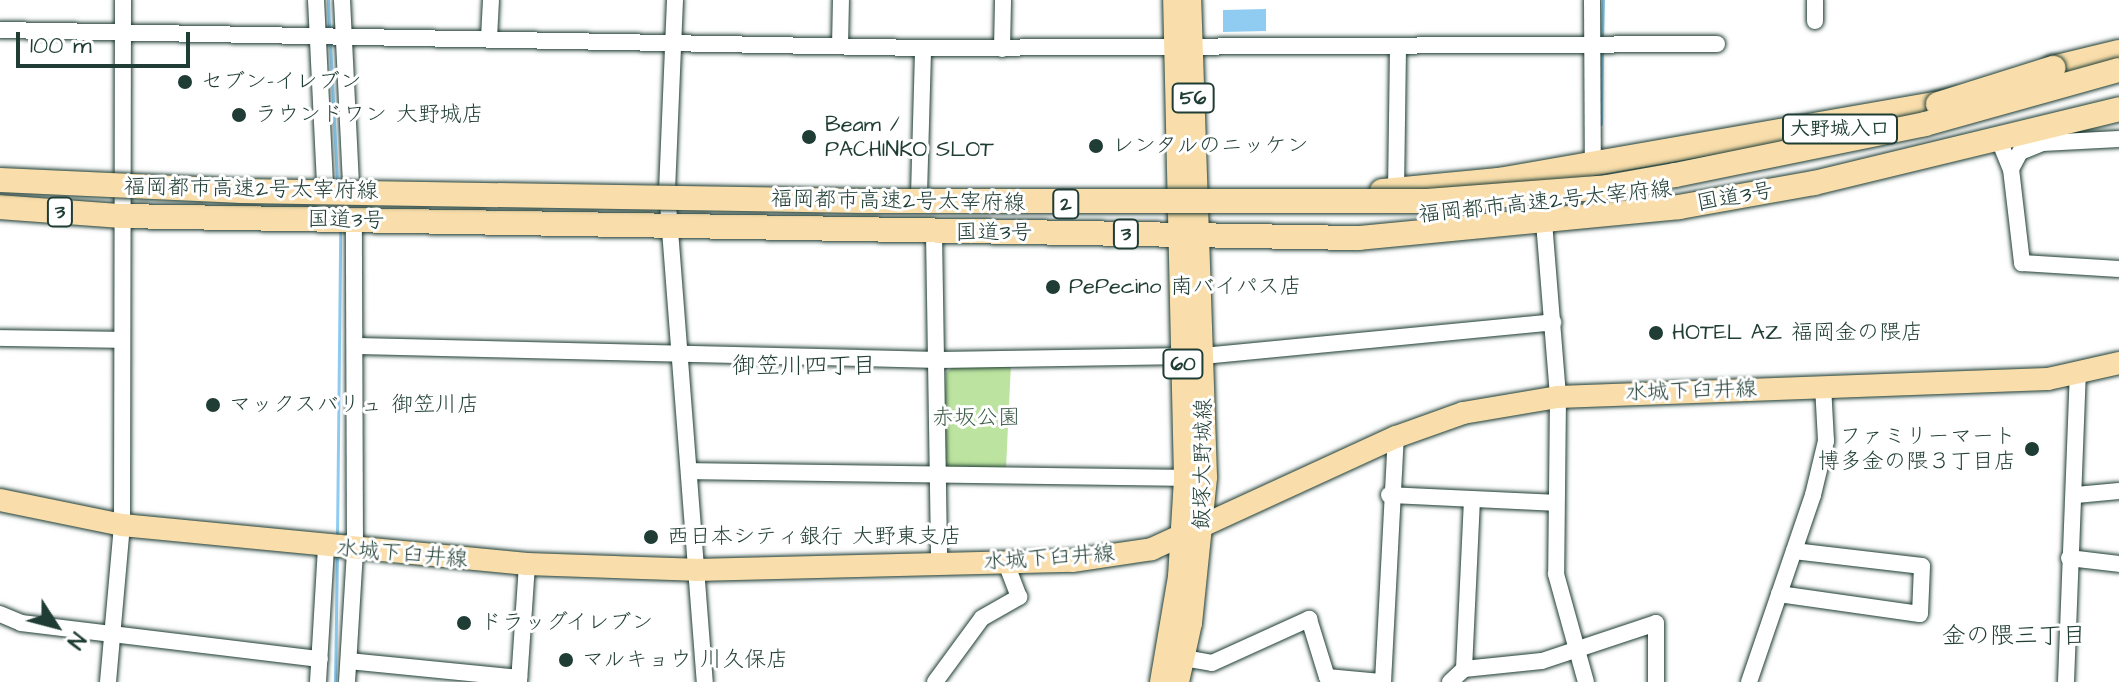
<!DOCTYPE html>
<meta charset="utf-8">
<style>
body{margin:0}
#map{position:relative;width:2119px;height:682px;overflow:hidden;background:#fff;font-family:"Architects Daughter","Klee One",sans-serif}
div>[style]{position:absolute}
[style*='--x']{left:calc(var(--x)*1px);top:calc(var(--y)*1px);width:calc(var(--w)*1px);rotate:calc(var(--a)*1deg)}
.green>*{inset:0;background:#bce4a0}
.water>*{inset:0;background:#90ccf1}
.stream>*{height:3px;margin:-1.5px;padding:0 1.5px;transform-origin:1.5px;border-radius:1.5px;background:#90ccf1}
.roads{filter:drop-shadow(0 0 2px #1f3d34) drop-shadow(0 0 2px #1f3d34)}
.minor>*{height:16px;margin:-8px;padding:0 8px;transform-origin:8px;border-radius:8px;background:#fff}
.major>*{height:22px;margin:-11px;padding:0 11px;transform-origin:11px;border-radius:11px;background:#f9deab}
.highway>*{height:24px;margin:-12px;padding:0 12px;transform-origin:12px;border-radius:12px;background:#f9deab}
.bridges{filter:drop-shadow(0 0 2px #1f3d34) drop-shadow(0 0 2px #1f3d34)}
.highway-bridge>*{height:24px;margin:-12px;padding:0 12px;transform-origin:12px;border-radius:12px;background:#f9deab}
.dots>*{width:22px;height:22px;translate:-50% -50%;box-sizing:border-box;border:4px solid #fff;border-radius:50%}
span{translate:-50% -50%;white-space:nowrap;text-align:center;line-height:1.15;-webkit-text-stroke:6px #fff;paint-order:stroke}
.shield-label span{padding:2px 6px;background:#fff;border:2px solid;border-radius:6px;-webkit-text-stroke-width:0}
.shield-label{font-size:20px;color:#1f3d34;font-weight:700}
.poi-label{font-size:22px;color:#1f3d34}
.left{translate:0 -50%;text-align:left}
.right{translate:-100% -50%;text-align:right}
.street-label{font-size:22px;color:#1f3d34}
.park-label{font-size:22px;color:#3e5e4a}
.neighbourhood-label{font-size:24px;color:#1f3d34}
.north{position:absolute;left:16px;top:586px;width:80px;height:80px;-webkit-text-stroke:6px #fff;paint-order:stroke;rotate:126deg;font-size:22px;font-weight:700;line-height:32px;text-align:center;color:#1f3d34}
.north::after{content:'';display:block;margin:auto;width:28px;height:36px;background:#1f3d34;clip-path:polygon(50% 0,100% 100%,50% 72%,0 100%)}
.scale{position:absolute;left:16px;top:32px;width:174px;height:36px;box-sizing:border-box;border:4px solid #1f3d34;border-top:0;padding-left:10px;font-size:24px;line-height:28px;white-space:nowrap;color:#1f3d34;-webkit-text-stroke:6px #fff;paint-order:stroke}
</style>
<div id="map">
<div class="green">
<div style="clip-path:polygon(1011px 364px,1006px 468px,950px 470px,942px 463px,946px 373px,955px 365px)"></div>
</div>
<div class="water">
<div style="clip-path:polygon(1266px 9px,1266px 31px,1223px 32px,1223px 10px)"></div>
</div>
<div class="stream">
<div style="--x:328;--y:0;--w:31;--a:88"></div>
<div style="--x:1602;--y:40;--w:40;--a:-88.6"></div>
<div style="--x:330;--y:42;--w:140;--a:87.1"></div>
<div style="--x:1601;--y:124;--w:73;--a:-89.2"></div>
<div style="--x:337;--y:538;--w:308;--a:-89.4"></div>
<div style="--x:335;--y:682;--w:128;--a:-89.1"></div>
</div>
<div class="roads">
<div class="minor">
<div style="--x:316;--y:0;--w:184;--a:87.2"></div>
<div style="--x:342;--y:0;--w:185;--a:87.2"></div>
<div style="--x:675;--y:0;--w:191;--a:92.4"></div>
<div style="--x:667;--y:191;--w:492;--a:85.6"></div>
<div style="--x:1592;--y:0;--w:164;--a:89.7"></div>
<div style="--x:1815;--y:21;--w:21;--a:-90"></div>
<div style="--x:0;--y:30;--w:923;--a:1.12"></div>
<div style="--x:923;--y:48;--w:794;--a:-0.29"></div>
<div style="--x:489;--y:38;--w:38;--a:-87"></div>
<div style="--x:840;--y:46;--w:46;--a:-88.8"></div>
<div style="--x:1002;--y:49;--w:49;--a:-88.8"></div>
<div style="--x:1999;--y:140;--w:31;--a:68"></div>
<div style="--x:2011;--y:169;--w:95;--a:83.3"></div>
<div style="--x:2022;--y:263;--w:97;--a:3.5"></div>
<div style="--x:2011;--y:169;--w:19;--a:-62"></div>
<div style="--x:2020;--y:152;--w:24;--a:-22"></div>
<div style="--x:2042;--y:143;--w:77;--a:-3"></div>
<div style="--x:1396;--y:191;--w:143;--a:-89.2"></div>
<div style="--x:919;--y:195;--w:147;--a:-88.4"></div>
<div style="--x:1544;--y:222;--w:176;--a:85.4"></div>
<div style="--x:1558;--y:397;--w:177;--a:90.6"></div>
<div style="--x:1556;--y:574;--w:112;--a:74.5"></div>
<div style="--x:934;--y:233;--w:330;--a:89.1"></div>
<div style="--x:0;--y:338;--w:122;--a:0.9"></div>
<div style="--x:358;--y:346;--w:581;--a:1.38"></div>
<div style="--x:939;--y:360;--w:264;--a:-0.9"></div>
<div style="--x:1203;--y:356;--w:352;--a:-5.5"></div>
<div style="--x:689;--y:471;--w:496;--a:0.8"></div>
<div style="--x:1389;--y:495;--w:167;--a:2.7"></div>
<div style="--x:2076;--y:495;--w:43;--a:-5.3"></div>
<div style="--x:2069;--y:558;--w:50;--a:6.8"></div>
<div style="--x:1779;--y:594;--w:142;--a:8.1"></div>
<div style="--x:1920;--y:614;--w:48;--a:-87.6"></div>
<div style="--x:1922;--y:566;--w:129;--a:-173.3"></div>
<div style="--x:0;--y:614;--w:23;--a:23"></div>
<div style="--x:21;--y:623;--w:301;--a:6.9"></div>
<div style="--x:1184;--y:658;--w:28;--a:10"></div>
<div style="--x:1212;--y:663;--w:107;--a:-24.4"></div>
<div style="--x:1309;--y:619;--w:61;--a:72.8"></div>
<div style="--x:1327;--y:677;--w:54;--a:5.3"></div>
<div style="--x:349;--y:661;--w:171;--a:5.7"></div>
<div style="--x:1464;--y:669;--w:170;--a:-87.3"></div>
<div style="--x:108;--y:682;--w:158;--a:-84.9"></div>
<div style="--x:122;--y:525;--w:525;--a:-89.89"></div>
<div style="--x:318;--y:682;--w:135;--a:-86.6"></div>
<div style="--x:347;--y:682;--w:132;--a:-86.5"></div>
<div style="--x:355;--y:550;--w:330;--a:-90.2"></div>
<div style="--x:519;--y:682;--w:118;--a:-86.1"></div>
<div style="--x:935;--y:682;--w:79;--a:-53.7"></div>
<div style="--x:982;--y:618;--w:43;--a:-29.6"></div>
<div style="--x:1019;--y:597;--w:36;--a:-111"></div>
<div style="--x:1383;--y:682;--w:245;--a:-87"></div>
<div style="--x:1450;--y:682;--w:19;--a:-43"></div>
<div style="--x:1464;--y:669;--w:78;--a:-5.9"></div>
<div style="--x:1542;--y:661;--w:120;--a:-18.4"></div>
<div style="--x:1656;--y:623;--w:59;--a:90"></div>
<div style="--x:1749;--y:682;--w:198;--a:-71.1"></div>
<div style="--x:1813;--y:495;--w:56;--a:-76.5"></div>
<div style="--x:1826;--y:441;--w:55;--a:-93.1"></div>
<div style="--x:2066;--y:682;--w:307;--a:-87.8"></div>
</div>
<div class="major">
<div style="--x:0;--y:500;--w:125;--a:11.6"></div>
<div style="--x:122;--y:525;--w:407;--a:5.5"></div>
<div style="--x:527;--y:564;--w:168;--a:2"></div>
<div style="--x:695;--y:570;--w:377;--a:-1.4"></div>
<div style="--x:1072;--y:561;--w:81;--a:-8.5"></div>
<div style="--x:1152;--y:549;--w:268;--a:-24.7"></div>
<div style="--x:1396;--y:437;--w:71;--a:-19.7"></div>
<div style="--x:1463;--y:413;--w:96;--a:-9.6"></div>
<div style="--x:1558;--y:397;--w:490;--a:-2.1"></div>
<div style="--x:2048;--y:379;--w:73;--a:-12.7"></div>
<div style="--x:1161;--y:682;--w:107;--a:-80.3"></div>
<div style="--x:1179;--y:577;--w:99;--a:-86.5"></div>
<div style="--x:1185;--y:478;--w:478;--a:-91.3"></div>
<div style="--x:1178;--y:682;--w:60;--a:-77.6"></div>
<div style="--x:1191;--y:623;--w:147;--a:-84.1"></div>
<div style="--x:1206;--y:477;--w:477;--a:-91.9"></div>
</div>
<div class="highway">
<div style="--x:2053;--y:68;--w:68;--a:-13.6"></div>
<div style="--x:1382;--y:191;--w:118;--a:-5.4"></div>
<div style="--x:1499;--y:180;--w:466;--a:-9.9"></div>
<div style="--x:0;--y:207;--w:120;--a:4.3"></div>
<div style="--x:120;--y:216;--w:1239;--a:1.02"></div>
<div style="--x:1359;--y:238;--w:321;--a:-5.5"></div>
<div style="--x:1679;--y:207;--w:137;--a:-10.1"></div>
<div style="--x:1814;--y:183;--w:314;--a:-13.6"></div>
</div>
</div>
<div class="bridges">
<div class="highway-bridge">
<div style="--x:1938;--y:104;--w:121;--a:-17.4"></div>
<div style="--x:0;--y:180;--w:242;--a:2.6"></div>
<div style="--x:242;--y:191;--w:623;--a:0.92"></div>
<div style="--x:865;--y:201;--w:562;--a:0"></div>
<div style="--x:1427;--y:201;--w:181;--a:-4.4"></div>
<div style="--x:1607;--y:187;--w:69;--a:-10"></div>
<div style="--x:1675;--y:175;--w:255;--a:-11.5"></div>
<div style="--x:1925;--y:124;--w:201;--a:-15.6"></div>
</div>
</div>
<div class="dots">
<div style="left:185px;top:82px;background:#1f3d34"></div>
<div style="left:239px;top:115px;background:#1f3d34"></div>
<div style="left:809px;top:137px;background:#1f3d34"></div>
<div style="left:1096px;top:146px;background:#1f3d34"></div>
<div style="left:1053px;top:287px;background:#1f3d34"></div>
<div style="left:1656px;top:333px;background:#1f3d34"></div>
<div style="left:213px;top:405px;background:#1f3d34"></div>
<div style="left:2032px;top:449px;background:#1f3d34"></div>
<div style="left:651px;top:537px;background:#1f3d34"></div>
<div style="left:464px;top:623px;background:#1f3d34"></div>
<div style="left:566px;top:660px;background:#1f3d34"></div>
</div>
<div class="shield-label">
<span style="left:1193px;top:98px">56</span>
<span style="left:1840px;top:129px">大野城入口</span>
<span style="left:1066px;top:204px">2</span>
<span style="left:60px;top:212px">3</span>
<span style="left:1126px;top:234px">3</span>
<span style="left:1183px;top:364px">60</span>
</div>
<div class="poi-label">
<span class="left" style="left:201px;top:82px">セブン-イレブン</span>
<span class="left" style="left:255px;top:115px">ラウンドワン 大野城店</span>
<span class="left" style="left:825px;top:137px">Beam /<br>PACHINKO SLOT</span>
<span class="left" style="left:1112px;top:146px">レンタルのニッケン</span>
<span class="left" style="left:1069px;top:287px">PePecino 南バイパス店</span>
<span class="left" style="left:1672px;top:333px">HOTEL AZ 福岡金の隈店</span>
<span class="left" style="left:229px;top:405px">マックスバリュ 御笠川店</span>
<span class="right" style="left:2016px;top:449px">ファミリーマート<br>博多金の隈３丁目店</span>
<span class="left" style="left:667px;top:537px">西日本シティ銀行 大野東支店</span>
<span class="left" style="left:480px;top:623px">ドラッグイレブン</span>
<span class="left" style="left:582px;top:660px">マルキョウ 川久保店</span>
</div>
<div class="street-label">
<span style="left:251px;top:189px;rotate:1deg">福岡都市高速2号太宰府線</span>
<span style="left:1735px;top:197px;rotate:-10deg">国道3号</span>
<span style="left:898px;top:201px;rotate:1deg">福岡都市高速2号太宰府線</span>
<span style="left:1545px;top:202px;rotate:-6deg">福岡都市高速2号太宰府線</span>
<span style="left:346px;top:220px;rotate:1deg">国道3号</span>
<span style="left:994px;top:233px">国道3号</span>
<span style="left:1691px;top:391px;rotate:-2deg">水城下臼井線</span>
<span style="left:1203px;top:464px;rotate:-89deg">飯塚大野城線</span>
<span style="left:402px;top:554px;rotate:5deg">水城下臼井線</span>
<span style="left:1049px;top:558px;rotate:-4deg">水城下臼井線</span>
</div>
<div class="park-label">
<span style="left:976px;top:418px">赤坂公園</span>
</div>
<div class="neighbourhood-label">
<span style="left:804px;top:367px">御笠川四丁目</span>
<span style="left:2014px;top:637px">金の隈三丁目</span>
</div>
<div class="north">N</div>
<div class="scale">100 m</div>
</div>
